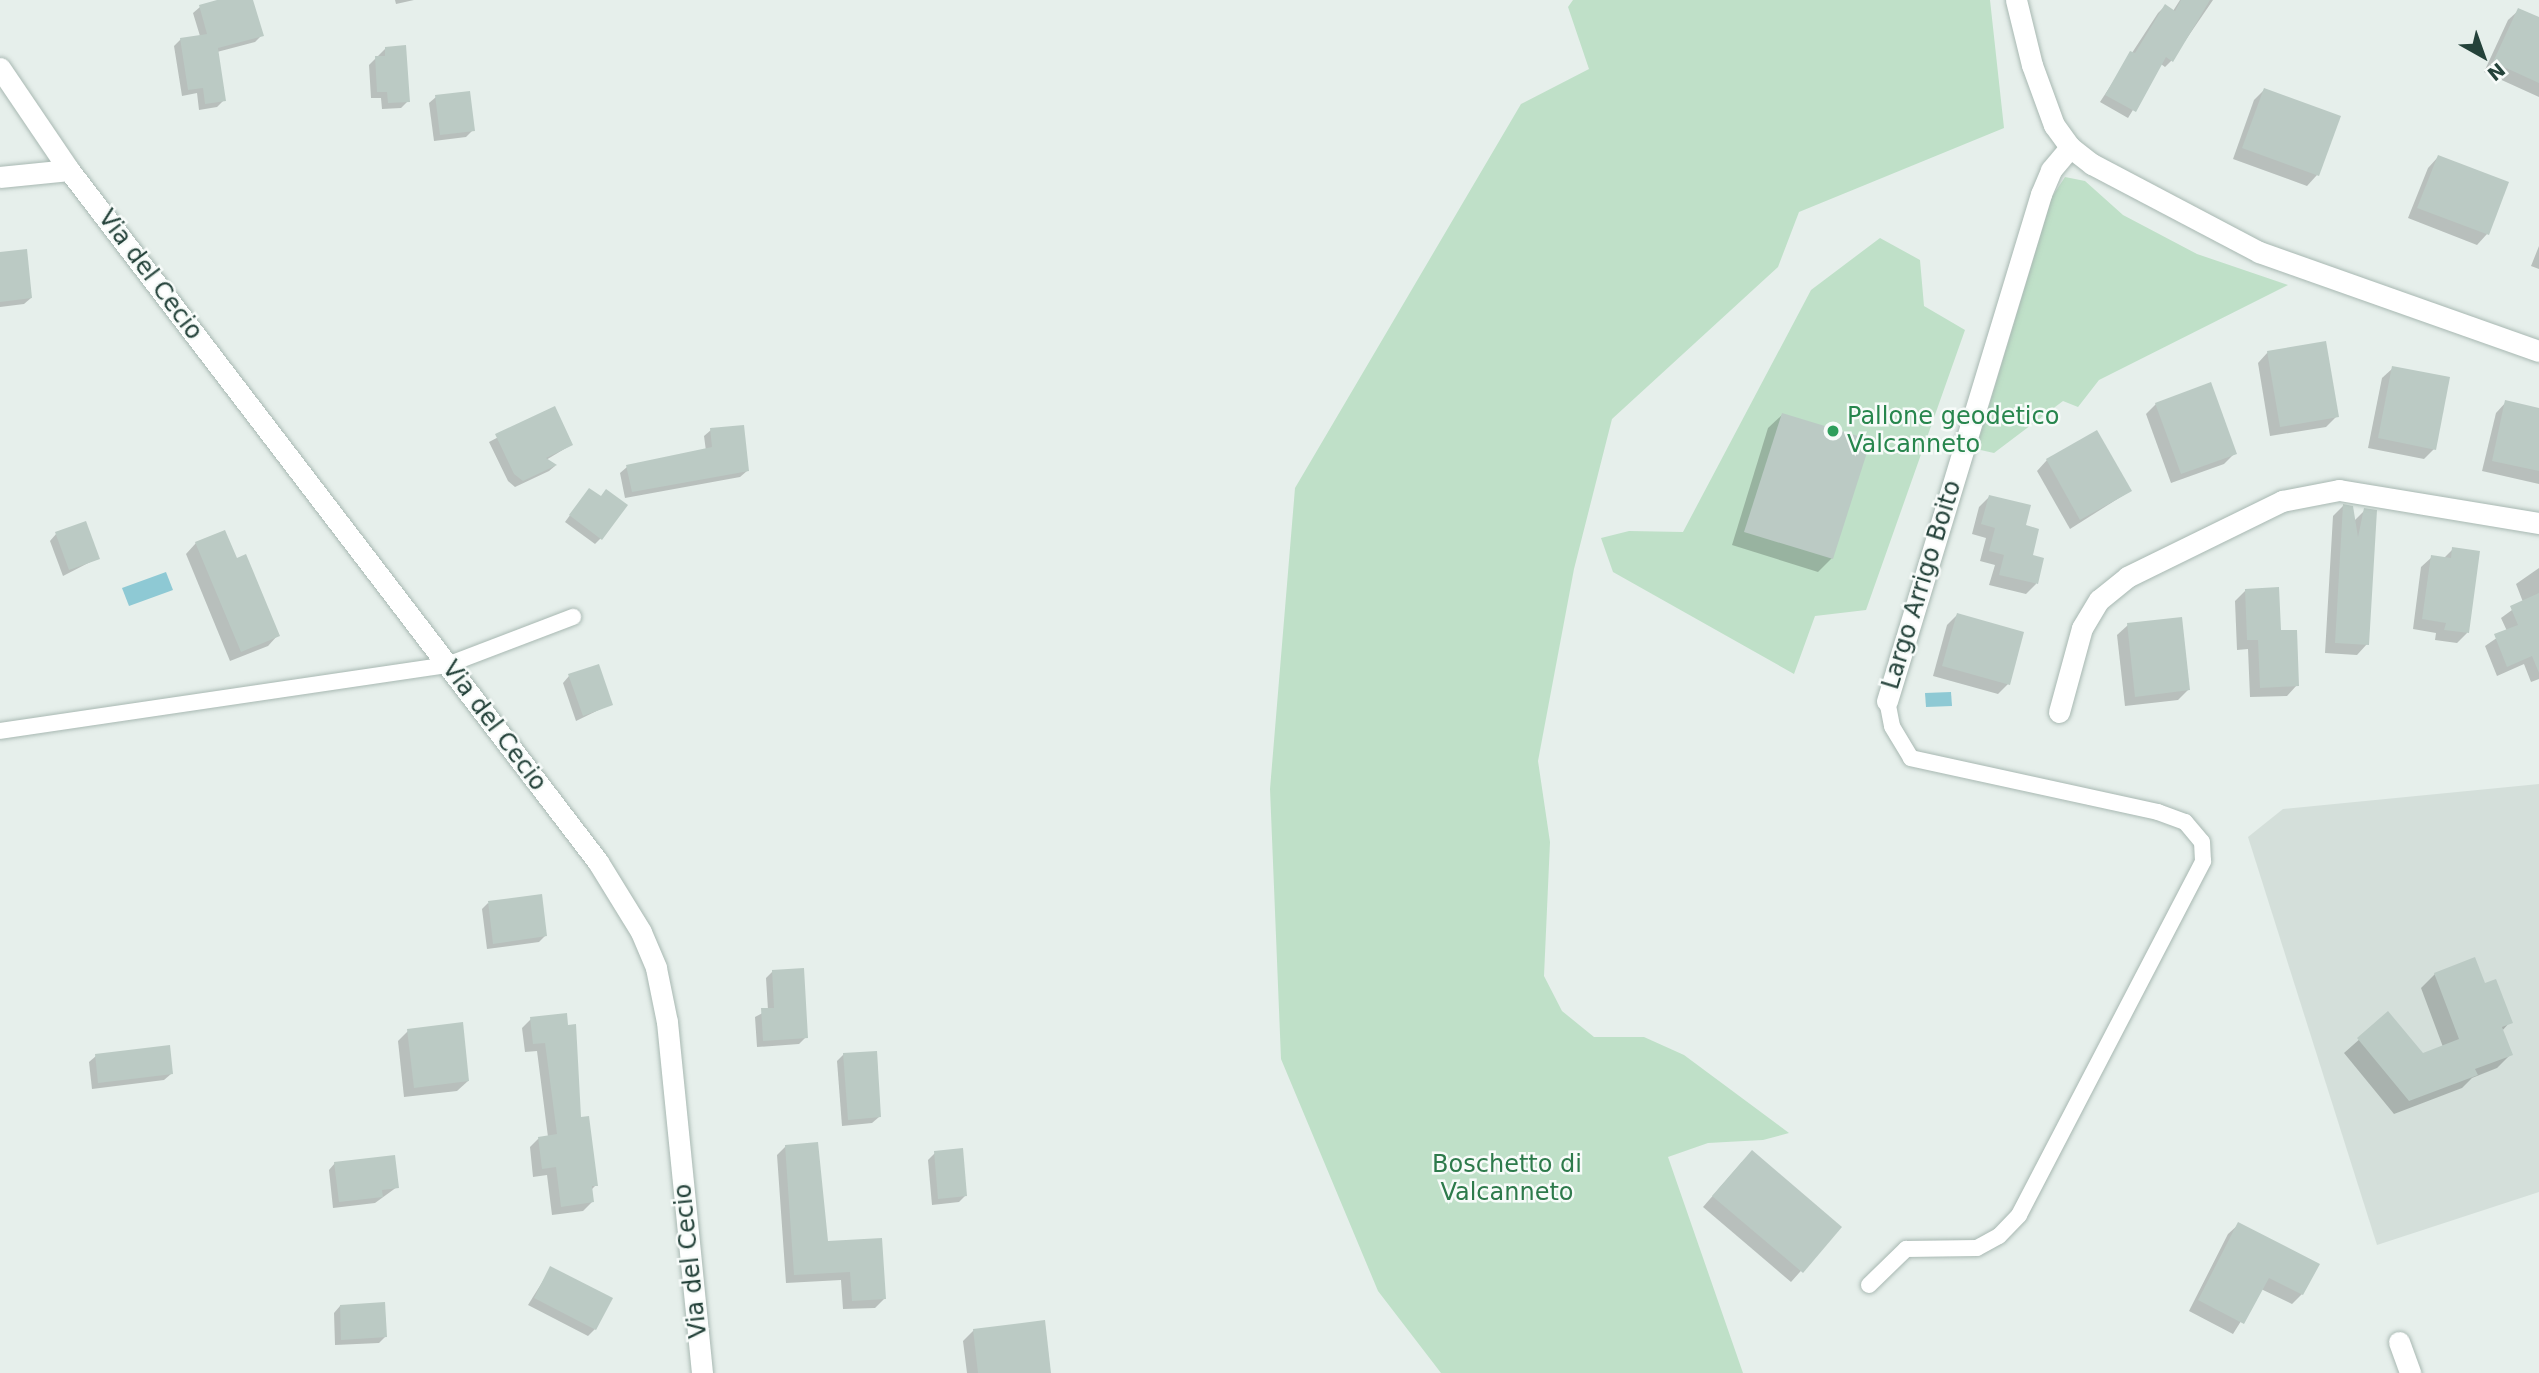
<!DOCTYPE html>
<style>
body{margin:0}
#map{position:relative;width:2539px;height:1373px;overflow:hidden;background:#e6efeb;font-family:"DejaVu Sans",sans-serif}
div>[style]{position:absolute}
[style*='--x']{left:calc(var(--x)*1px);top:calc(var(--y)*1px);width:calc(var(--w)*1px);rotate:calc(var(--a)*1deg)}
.built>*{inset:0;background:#d4dfda}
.green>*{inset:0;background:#bfe0c8}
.water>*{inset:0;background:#8ec9d4}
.shadow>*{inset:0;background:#0003}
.building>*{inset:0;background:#bbcac4}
.roads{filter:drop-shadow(0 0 2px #a8b8b2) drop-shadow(0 0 2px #a8b8b2)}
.lane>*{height:16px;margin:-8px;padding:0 8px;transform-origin:8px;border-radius:8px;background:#fff}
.street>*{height:21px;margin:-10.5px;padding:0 10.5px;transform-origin:10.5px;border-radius:10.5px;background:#fff}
.dots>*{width:19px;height:19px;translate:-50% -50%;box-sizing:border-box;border:4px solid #f7fbf9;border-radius:50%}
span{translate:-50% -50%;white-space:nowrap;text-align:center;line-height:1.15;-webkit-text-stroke:5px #f7fbf9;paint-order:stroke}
.street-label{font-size:24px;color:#24423a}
.leisure-label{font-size:24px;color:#27864d}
.left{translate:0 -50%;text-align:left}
.park-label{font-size:24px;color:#2d7a4b}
.north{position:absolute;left:2448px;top:21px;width:70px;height:70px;-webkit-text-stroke:5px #f7fbf9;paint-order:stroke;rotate:140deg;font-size:19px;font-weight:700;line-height:28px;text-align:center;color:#24423a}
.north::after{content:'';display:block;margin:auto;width:24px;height:32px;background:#24423a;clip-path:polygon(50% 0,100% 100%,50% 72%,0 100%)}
</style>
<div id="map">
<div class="built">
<div style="clip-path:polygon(2539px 784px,2539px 1192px,2377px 1245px,2248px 837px,2283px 809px)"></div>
</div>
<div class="green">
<div style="clip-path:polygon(1573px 0,1990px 0,2004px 128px,1799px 212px,1778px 267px,1612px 419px,1574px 569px,1538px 761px,1550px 842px,1544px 976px,1562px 1011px,1594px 1037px,1644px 1037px,1684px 1055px,1789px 1133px,1763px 1140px,1708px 1143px,1668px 1157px,1743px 1373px,1441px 1373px,1378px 1291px,1281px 1059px,1270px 789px,1295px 488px,1521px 104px,1589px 69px,1568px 7px)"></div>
<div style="clip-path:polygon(2065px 177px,2085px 181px,2123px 215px,2197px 254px,2288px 285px,2099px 380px,2078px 407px,2063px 401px,1994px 453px,1976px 449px,2052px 197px)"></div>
<div style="clip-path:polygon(1880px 238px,1920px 260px,1924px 306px,1965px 330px,1866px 610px,1815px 616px,1794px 674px,1613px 572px,1601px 538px,1629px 531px,1683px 532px,1811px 290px)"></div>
</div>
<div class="water">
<div style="clip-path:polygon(166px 572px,173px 590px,129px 606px,122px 588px)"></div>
<div style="clip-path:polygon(1951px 692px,1952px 706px,1926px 707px,1925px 693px)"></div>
</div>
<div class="shadow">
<div style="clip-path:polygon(223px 0,252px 0,262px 35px,255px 42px,217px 52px,224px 100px,217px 107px,199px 110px,197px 93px,182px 96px,174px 46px,181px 39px,200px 36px,193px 13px,200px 7px)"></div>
<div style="clip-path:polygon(395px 0,414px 0,396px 4px)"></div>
<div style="clip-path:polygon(2180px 0,2213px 0,2172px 60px,2165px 67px,2161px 64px,2128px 118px,2100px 102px,2158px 13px,2165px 6px,2173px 11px)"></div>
<div style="clip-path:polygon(2519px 10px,2539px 19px,2539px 97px,2484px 72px,2508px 20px)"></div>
<div style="clip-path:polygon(386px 48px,408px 101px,401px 108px,382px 109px,381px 98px,371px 98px,369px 65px)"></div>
<div style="clip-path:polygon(2264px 90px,2317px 175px,2307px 186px,2233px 159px,2254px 100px)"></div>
<div style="clip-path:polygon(436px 97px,473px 130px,466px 137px,434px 141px,429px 103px)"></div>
<div style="clip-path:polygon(2438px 157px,2487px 234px,2477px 245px,2408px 218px,2428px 168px)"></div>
<div style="clip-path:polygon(2539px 246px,2539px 269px,2531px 266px)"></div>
<div style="clip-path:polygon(0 254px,31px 298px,24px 304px,0 307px)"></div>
<div style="clip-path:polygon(2268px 352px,2337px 416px,2326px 427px,2270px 436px,2258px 363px)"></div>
<div style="clip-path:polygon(2393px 368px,2434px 449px,2424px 459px,2368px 448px,2382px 378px)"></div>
<div style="clip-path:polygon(2506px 402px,2539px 410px,2539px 484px,2482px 471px,2496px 413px)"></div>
<div style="clip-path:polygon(2156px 404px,2235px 453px,2224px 464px,2171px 483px,2146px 414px)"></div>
<div style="clip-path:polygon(554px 408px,571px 445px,546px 460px,555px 466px,549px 471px,515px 487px,508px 481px,489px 442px)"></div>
<div style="clip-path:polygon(1782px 415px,1832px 558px,1818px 572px,1732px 545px,1768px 428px)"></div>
<div style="clip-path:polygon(711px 430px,747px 471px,740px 477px,625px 498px,620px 473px,627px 467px,706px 451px,704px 436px)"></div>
<div style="clip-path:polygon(2047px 460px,2130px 491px,2070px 529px,2037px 471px)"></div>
<div style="clip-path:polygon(584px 496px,600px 498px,601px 538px,595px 544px,565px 522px)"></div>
<div style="clip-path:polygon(1989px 497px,2023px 527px,2036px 584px,2026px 594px,1989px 585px,1995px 565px,1980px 561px,1986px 538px,1972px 534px,1979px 507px)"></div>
<div style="clip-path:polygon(2343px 506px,2354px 521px,2365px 510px,2367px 644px,2357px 655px,2325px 653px,2333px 516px)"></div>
<div style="clip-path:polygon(56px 534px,98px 558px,63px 576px,50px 541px)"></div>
<div style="clip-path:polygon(196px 543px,236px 560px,278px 635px,268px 646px,230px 661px,186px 554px)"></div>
<div style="clip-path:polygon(2453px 549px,2467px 633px,2457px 643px,2435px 640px,2436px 633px,2413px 629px,2421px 567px,2432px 557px,2444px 558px)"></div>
<div style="clip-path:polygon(2539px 568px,2539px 679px,2531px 682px,2524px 664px,2497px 676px,2485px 646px,2507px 631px,2501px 618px,2523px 602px,2516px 584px)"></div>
<div style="clip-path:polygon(2246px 590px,2279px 632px,2297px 685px,2287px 696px,2250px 697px,2248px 649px,2237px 650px,2235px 601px)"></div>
<div style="clip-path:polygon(1957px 615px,2008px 684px,1998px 694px,1933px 676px,1947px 625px)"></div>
<div style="clip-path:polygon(2128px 625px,2188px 690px,2178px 700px,2125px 706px,2117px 635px)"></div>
<div style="clip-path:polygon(569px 676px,611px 704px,576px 721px,563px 683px)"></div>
<div style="clip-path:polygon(488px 903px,545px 936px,539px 942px,487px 949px,482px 909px)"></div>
<div style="clip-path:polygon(773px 971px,806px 1037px,799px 1044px,757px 1047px,755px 1017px,768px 1010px,766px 978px)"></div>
<div style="clip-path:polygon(2435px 974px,2484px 985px,2510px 1022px,2502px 1031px,2511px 1054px,2497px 1068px,2472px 1078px,2462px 1088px,2394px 1114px,2344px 1053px,2388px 1014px,2422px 1055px,2443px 1047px,2421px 988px)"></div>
<div style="clip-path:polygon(565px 1015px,580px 1119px,596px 1185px,591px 1190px,592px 1202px,583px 1211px,552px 1215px,547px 1175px,533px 1177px,530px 1147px,538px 1139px,548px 1137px,537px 1051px,525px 1052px,522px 1028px,531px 1019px)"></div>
<div style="clip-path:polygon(408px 1031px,468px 1081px,457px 1091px,404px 1097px,398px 1041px)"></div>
<div style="clip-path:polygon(844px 1054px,879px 1117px,872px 1123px,842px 1126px,837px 1061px)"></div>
<div style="clip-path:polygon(96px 1056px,171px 1074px,164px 1080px,92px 1089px,89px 1062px)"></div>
<div style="clip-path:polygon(786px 1146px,826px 1243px,884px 1299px,875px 1308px,843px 1309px,841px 1280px,786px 1283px,777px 1155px)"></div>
<div style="clip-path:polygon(935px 1153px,965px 1196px,959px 1202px,932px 1205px,928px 1160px)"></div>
<div style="clip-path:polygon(1742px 1162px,1840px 1227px,1791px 1282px,1703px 1207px)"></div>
<div style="clip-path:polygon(335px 1163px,397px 1187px,375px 1203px,333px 1208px,329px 1170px)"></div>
<div style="clip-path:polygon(2239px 1224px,2302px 1294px,2292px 1304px,2261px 1289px,2233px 1334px,2189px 1311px,2228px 1234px)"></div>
<div style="clip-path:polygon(551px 1268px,595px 1329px,588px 1336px,528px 1305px)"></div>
<div style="clip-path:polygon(340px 1306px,386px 1336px,379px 1343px,335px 1345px,334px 1313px)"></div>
<div style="clip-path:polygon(974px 1330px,1049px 1373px,967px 1373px,963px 1341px)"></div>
</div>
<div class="building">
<div style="clip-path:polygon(217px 0,253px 0,264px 36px,218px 48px,226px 101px,205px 104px,203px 88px,188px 90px,180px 38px,207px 34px,199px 5px)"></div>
<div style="clip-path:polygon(2181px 0,2210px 0,2173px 62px,2166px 57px,2136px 112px,2105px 95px,2130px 51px,2135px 53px,2165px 4px,2175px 11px)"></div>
<div style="clip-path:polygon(2518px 8px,2539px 17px,2539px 83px,2493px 62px)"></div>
<div style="clip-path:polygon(406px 45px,410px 102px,388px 103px,387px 92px,377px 92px,375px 56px,385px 56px,385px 47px)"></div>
<div style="clip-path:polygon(2264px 88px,2341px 116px,2319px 176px,2242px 148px)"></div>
<div style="clip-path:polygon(470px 91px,475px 131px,440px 135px,435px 95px)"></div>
<div style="clip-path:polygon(2438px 155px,2509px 182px,2489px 235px,2417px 208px)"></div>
<div style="clip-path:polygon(27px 249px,32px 298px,0 302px,0 252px)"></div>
<div style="clip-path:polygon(2326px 341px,2339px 417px,2280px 427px,2267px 351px)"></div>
<div style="clip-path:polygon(2392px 366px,2450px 377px,2436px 450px,2378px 438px)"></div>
<div style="clip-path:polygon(2211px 382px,2237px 454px,2181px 474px,2155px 403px)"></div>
<div style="clip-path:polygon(2505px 400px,2539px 408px,2539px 471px,2492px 461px)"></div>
<div style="clip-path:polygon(555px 406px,573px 445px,546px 458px,557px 465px,523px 481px,514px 474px,495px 434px)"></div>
<div style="clip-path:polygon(1782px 413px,1871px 440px,1833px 559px,1744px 532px)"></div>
<div style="clip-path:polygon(744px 425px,749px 471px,632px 492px,626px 465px,712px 447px,710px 428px)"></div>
<div style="clip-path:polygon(2097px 430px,2132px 491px,2080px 520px,2046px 459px)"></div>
<div style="clip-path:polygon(589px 488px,601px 496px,606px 489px,628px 505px,602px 540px,569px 515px)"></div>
<div style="clip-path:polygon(1989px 495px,2031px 505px,2026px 525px,2039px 529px,2033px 555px,2044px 558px,2038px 584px,1999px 575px,2004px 555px,1989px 551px,1995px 528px,1981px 524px)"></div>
<div style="clip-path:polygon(2343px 504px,2353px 506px,2358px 537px,2364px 508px,2377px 510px,2369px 645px,2335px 643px)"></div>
<div style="clip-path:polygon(86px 521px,100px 559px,69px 570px,55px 532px)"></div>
<div style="clip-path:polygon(225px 530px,237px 558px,246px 554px,280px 636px,241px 652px,195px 542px)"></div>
<div style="clip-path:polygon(2452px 547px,2480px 551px,2469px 633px,2444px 630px,2446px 623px,2422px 619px,2431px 555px,2451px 558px)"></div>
<div style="clip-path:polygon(2279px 587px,2281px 630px,2297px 630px,2299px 686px,2260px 688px,2258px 640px,2247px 640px,2245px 589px)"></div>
<div style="clip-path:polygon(2539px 593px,2539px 673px,2532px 656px,2507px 667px,2494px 634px,2518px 625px,2510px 606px)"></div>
<div style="clip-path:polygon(1957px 613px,2024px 632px,2010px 685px,1942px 666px)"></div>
<div style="clip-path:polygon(2182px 617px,2190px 690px,2135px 697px,2127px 623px)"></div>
<div style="clip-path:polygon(599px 664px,613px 705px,583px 716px,568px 674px)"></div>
<div style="clip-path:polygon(542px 894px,547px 936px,493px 944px,488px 901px)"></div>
<div style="clip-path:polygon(2475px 957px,2485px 983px,2496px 979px,2513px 1023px,2502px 1027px,2513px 1055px,2475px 1069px,2478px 1075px,2409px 1101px,2357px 1038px,2388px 1011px,2423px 1053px,2459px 1039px,2434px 973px)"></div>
<div style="clip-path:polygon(804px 968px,808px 1038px,763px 1041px,761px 1008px,774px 1008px,772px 970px)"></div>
<div style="clip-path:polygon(567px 1013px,568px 1025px,576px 1024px,581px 1117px,589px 1116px,598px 1186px,592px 1186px,594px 1202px,561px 1207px,556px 1167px,542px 1169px,538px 1137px,557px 1134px,545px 1043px,533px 1044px,530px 1017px)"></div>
<div style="clip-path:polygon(463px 1022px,469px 1081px,414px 1088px,407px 1029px)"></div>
<div style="clip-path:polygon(170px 1045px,173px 1074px,98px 1083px,95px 1054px)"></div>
<div style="clip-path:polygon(877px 1051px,881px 1117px,848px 1120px,843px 1053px)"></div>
<div style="clip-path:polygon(818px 1142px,828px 1241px,882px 1238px,886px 1299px,852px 1301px,850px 1272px,794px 1275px,785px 1145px)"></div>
<div style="clip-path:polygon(963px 1148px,967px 1196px,938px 1199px,934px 1151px)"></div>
<div style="clip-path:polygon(1752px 1150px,1842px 1227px,1803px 1273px,1712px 1196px)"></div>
<div style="clip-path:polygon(395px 1155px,399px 1188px,382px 1190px,383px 1197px,339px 1202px,334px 1162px)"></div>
<div style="clip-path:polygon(2238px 1222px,2320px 1264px,2303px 1295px,2269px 1278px,2244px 1324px,2198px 1300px)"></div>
<div style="clip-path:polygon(550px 1266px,613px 1298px,596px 1330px,534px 1298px)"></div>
<div style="clip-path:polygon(385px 1302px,387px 1337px,341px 1340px,340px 1305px)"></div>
<div style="clip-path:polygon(1045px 1320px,1051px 1373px,978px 1373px,973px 1329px)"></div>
</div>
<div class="roads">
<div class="lane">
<div style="--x:0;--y:731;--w:452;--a:-8.4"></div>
<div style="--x:447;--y:665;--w:135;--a:-20.9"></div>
<div style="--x:1869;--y:1285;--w:52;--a:-44.2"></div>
<div style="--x:1906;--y:1249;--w:71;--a:-0.8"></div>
<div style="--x:1977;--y:1248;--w:25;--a:-29"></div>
<div style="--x:1999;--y:1236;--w:29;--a:-46"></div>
<div style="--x:2019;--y:1215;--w:399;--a:-62.5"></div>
<div style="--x:2203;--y:861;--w:19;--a:-93"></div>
<div style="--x:2202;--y:842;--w:26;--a:-130"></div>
<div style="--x:2185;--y:822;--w:29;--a:-160"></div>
<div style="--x:2158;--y:812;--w:253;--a:-167.7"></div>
<div style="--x:1911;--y:758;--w:37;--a:-121"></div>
<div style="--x:1892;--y:726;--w:25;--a:-101"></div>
</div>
<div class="street">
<div style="--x:2016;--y:0;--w:67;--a:76.2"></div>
<div style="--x:2032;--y:65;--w:64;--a:69.9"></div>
<div style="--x:2054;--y:125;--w:27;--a:54"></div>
<div style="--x:2070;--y:147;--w:28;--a:38"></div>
<div style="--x:2092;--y:164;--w:189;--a:27.8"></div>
<div style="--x:2259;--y:252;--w:297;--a:19.5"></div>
<div style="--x:0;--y:68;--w:123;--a:55.9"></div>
<div style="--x:69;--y:170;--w:871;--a:52.6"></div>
<div style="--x:598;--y:862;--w:82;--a:58.4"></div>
<div style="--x:641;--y:932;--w:39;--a:67"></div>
<div style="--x:656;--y:968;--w:55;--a:78.5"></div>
<div style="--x:667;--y:1022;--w:353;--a:84.3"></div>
<div style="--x:0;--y:177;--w:69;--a:-5.8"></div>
<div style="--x:1887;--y:701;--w:530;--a:-73.1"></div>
<div style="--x:2041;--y:194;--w:26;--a:-67"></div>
<div style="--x:2051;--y:170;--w:30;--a:-50"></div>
<div style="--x:2059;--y:712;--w:87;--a:-74.7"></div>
<div style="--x:2082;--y:628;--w:33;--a:-59"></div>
<div style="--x:2099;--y:600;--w:36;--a:-39"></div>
<div style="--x:2127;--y:577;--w:173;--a:-26.1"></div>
<div style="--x:2282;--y:501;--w:58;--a:-10.9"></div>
<div style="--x:2339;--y:490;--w:203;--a:9.4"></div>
<div style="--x:2399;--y:1342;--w:33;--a:70"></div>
</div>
</div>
<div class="dots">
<div style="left:1833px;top:431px;background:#2e9e5b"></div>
</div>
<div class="street-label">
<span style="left:150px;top:275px;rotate:53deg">Via del Cecio</span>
<span style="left:1922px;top:585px;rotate:-73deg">Largo Arrigo Boito</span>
<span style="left:494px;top:726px;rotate:53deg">Via del Cecio</span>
<span style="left:691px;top:1261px;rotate:-96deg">Via del Cecio</span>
</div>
<div class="leisure-label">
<span class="left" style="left:1847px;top:431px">Pallone geodetico<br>Valcanneto</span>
</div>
<div class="park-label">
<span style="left:1507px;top:1179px">Boschetto di<br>Valcanneto</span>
</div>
<div class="north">N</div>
</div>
